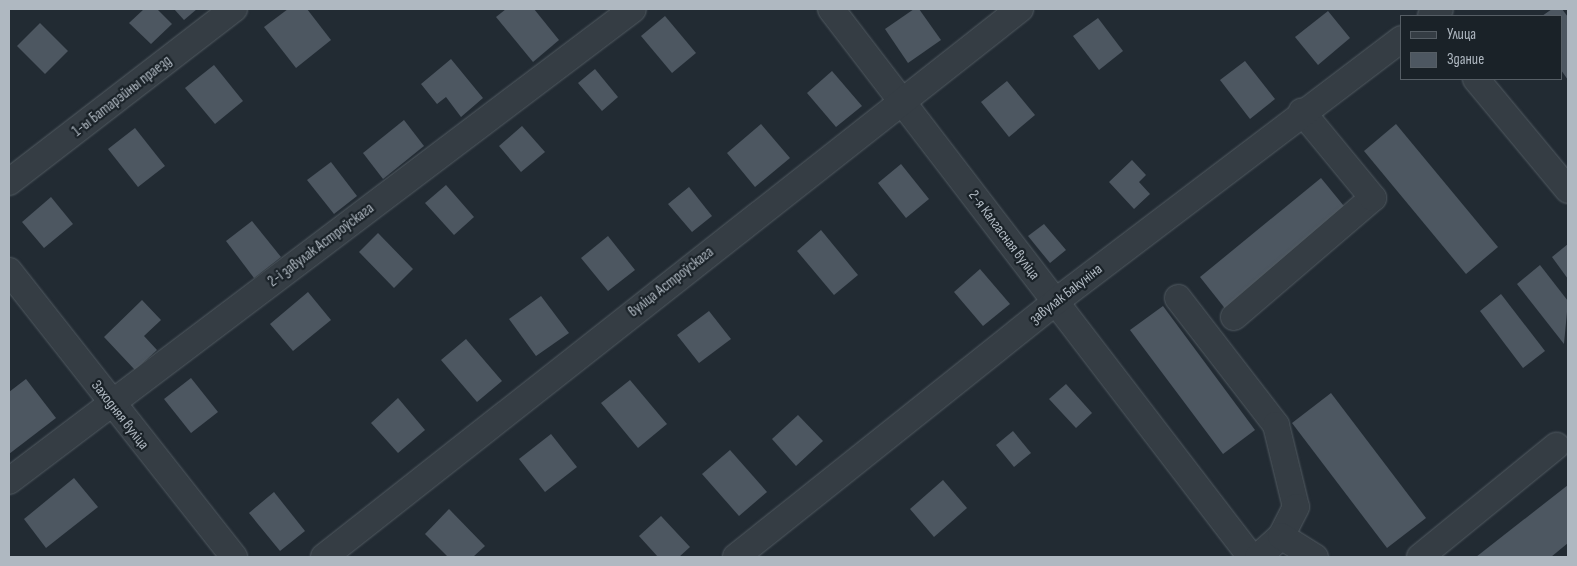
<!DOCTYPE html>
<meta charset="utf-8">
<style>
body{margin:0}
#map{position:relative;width:1577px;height:566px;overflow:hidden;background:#222b33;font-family:"Sofia Sans Condensed",sans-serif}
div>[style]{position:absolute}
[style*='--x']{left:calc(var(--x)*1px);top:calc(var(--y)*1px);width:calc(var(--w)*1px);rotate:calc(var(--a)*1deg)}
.building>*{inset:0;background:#4d5761}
.roads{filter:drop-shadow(0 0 1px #525b62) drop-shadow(0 0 1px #525b62)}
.minor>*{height:26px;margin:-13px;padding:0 13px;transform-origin:13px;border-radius:13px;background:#353d44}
span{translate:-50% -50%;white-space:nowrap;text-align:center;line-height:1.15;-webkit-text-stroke:4.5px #1a2228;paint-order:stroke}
.street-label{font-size:15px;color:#afb8c1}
.frame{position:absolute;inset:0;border:10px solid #afb8c1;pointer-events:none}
.legend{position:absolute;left:1400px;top:15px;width:162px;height:65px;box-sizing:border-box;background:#1a2228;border:1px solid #565e65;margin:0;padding:6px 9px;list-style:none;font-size:15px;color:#afb8c1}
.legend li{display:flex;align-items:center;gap:10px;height:25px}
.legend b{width:25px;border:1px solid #565e65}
</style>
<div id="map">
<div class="building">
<div style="clip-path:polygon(144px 9px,157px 9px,172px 24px,151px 44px,129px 23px)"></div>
<div style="clip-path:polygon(174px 9px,197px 9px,184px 20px)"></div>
<div style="clip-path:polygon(288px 9px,307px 9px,331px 40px,296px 68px,264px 27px)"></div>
<div style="clip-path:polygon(506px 9px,534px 9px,559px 40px,533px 62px,496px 17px)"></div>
<div style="clip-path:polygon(914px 9px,919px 9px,941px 40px,908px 63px,885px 29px)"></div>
<div style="clip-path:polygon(1552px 9px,1562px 9px,1568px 17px,1568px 80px,1561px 70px,1561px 16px,1542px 16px)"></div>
<div style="clip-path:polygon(1328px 11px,1350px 38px,1318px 65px,1295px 37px)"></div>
<div style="clip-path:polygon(665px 16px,696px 53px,672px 73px,641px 36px)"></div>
<div style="clip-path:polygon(1098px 18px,1123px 51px,1099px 70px,1073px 36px)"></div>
<div style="clip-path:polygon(40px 23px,68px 51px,45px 74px,17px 46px)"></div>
<div style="clip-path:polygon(451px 59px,483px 98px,461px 117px,446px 97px,437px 104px,421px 84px)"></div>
<div style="clip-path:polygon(1245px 61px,1275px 99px,1250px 119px,1220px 80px)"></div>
<div style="clip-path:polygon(214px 65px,243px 101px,215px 124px,185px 88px)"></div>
<div style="clip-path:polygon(595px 69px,618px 97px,602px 111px,578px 83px)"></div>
<div style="clip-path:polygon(832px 71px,862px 106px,836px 127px,807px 93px)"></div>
<div style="clip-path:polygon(1007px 81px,1035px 115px,1009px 137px,981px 102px)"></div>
<div style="clip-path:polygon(404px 120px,424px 146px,383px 179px,363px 153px)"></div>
<div style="clip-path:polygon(761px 124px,790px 158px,755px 187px,727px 153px)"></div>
<div style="clip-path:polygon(1396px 124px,1498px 247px,1466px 274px,1364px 151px)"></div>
<div style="clip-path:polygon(522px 126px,545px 152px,521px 172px,499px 146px)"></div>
<div style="clip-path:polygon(135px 128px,165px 166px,138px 187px,108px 149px)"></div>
<div style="clip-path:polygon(1132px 160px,1146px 175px,1139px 182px,1150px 194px,1134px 209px,1109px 182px)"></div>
<div style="clip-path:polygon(331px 162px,357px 196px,334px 214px,307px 180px)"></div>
<div style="clip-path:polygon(901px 164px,929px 199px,906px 218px,878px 183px)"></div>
<div style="clip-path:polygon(1321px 178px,1348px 211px,1227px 311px,1200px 277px)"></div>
<div style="clip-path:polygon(446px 185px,474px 217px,454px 235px,425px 203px)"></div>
<div style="clip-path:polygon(689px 187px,712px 216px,692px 232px,668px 204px)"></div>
<div style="clip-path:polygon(51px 197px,73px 224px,44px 248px,22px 222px)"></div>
<div style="clip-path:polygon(252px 221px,281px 257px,254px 278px,226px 241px)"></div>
<div style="clip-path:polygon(1044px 224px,1066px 250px,1050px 263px,1028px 236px)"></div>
<div style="clip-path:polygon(821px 230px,858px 275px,834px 295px,797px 251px)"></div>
<div style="clip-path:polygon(378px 233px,413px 269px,394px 288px,359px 252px)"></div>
<div style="clip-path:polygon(608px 236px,635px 270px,608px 291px,581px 258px)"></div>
<div style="clip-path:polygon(1568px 244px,1568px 279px,1552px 257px)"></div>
<div style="clip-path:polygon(1540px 265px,1568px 301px,1564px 344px,1517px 284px)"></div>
<div style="clip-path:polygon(980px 269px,1010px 304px,983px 326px,954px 292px)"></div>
<div style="clip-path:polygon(308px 292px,331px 320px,293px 351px,270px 324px)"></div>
<div style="clip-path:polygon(1501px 294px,1545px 351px,1523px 368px,1480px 311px)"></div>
<div style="clip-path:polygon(541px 296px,569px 333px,536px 356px,509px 319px)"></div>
<div style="clip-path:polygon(142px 300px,161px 320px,144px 336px,157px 350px,135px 370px,104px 337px)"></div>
<div style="clip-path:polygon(1163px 306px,1255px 430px,1223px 454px,1130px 330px)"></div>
<div style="clip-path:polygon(709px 311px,731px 339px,699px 363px,677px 335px)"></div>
<div style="clip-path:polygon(466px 339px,502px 381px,477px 402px,441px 360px)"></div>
<div style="clip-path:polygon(191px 378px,218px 412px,191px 433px,164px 399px)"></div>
<div style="clip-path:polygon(26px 379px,56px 418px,9px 454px,9px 392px)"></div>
<div style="clip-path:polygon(630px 380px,667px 424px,638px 448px,601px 403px)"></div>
<div style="clip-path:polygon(1066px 384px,1092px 413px,1076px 428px,1049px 399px)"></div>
<div style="clip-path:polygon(1331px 393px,1426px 518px,1387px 548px,1292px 423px)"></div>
<div style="clip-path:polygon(398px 398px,425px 430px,398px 453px,371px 423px)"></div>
<div style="clip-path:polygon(798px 415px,823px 441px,796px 466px,772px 439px)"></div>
<div style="clip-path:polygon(1013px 431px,1031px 453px,1014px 467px,996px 445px)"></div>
<div style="clip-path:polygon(551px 434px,577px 467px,545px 492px,519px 459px)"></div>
<div style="clip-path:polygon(730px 450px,767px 492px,739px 516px,702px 474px)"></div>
<div style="clip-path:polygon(74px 478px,98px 507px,46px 548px,24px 519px)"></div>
<div style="clip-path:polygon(943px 480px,967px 508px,934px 537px,910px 509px)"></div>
<div style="clip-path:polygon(1568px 485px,1568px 543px,1551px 557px,1476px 557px)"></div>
<div style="clip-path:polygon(274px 492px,305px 531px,280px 551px,249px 513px)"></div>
<div style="clip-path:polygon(449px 509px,485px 546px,473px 557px,448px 557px,425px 534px)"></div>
<div style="clip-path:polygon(661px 516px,690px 547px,679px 557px,658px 557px,639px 536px)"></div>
</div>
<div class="roads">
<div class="minor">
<div style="--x:831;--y:9;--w:690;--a:52.53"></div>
<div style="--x:1431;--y:16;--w:11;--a:-38"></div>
<div style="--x:1476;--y:79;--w:144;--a:50.3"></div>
<div style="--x:9;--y:182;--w:284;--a:-37.6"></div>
<div style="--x:9;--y:271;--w:364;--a:51.8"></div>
<div style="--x:1178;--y:298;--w:160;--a:52.3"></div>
<div style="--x:1276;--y:425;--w:84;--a:76.3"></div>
<div style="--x:1296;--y:507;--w:33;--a:117"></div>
<div style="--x:1234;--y:317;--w:183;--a:-40.6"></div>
<div style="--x:1373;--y:198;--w:112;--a:-129.5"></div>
<div style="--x:9;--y:481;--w:782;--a:-37.1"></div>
<div style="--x:324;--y:557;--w:886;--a:-38.22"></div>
<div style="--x:736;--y:557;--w:408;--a:-38.6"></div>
<div style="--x:1055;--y:302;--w:435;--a:-37.2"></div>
<div style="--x:1258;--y:557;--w:31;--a:-42"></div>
<div style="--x:1281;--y:536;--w:40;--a:32"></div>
<div style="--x:1420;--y:557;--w:176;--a:-39.2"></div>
</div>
</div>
<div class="street-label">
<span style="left:122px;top:96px;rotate:-38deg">1-ы Батарэйны праезд</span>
<span style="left:1004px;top:235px;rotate:53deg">2-я Калгасная вуліца</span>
<span style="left:321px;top:245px;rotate:-37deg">2-і завулак Астроўскага</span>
<span style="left:671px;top:282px;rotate:-38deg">вуліца Астроўскага</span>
<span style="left:1066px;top:294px;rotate:-38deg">завулак Бакуніна</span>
<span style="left:120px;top:415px;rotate:52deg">Заходняя вуліца</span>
</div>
<div class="frame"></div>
<ul class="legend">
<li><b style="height:6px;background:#353d44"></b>Улица</li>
<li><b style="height:14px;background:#4d5761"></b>Здание</li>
</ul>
</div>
